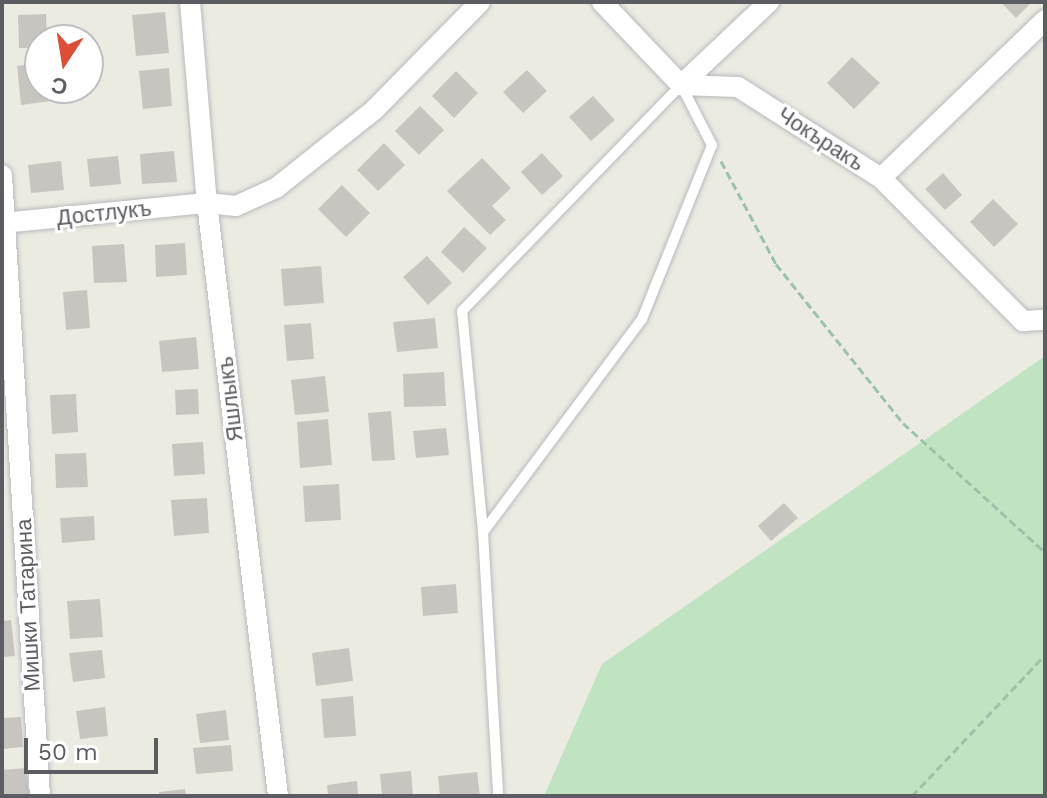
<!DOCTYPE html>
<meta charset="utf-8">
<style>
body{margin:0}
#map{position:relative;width:1047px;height:798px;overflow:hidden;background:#ecebe2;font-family:"Work Sans",sans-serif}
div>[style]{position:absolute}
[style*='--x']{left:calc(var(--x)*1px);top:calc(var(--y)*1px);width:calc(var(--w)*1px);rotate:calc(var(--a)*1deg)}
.green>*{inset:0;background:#c0e3c2}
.building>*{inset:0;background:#c8c5c0}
.path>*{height:3px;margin-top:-1.5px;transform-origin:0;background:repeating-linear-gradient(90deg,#9ac3a8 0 8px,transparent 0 12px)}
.roads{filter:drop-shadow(0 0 2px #b8b9be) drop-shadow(0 0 2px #b8b9be)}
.service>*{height:10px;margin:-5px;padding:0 5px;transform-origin:5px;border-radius:5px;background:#fff}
.minor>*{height:20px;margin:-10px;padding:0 10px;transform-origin:10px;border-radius:10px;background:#fff}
span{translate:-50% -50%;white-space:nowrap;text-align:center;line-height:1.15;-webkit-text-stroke:6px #fff;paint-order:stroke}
.street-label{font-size:22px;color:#5b5d62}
.frame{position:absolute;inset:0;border:4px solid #5b5d62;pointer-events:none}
.north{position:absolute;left:24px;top:24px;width:80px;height:80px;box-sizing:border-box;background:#fff;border:2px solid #bdbec0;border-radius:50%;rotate:192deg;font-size:22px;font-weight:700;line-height:32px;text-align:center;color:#5b5d62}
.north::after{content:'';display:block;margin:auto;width:28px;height:36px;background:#dd4e37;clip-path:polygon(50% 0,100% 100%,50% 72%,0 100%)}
.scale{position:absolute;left:24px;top:738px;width:134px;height:36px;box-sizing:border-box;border:4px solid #5b5d62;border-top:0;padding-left:10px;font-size:24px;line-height:28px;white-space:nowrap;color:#5b5d62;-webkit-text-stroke:6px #fff;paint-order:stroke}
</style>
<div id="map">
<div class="green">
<div style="clip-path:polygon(1045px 356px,1045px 796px,544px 796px,602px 664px)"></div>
</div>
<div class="building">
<div style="clip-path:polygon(1001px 2px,1032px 2px,1016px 18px)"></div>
<div style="clip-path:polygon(165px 12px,169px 53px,136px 56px,132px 15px)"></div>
<div style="clip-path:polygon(46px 14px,47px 40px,40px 40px,40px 48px,19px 48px,18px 15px)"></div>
<div style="clip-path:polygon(852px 57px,880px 83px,854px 109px,827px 83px)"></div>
<div style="clip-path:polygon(40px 63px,40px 88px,57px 88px,58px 100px,21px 105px,17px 66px)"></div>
<div style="clip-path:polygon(169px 68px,172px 106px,143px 109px,139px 71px)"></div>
<div style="clip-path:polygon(527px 70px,547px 91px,523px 113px,503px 92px)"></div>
<div style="clip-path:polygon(456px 71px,478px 93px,454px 118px,432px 96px)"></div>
<div style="clip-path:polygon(593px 96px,615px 120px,591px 141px,569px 117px)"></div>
<div style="clip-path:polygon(420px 106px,444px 130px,419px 155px,395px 131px)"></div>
<div style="clip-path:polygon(384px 143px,405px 165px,378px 191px,357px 170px)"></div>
<div style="clip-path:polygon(174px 151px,177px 182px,142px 184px,140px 154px)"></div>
<div style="clip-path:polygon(542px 153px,563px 176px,542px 195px,521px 172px)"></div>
<div style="clip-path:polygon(118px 156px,121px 184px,90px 187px,87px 159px)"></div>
<div style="clip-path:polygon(482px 158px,511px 188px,492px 206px,506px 220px,490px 235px,447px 191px)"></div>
<div style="clip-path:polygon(61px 161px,64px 190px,31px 193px,28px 165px)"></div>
<div style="clip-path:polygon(943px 173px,962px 195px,945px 210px,925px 189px)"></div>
<div style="clip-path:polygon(342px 185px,370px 213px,346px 237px,318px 209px)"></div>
<div style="clip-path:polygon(993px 199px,1018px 224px,994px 247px,970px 222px)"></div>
<div style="clip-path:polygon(464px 227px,487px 248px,463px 273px,441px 252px)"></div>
<div style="clip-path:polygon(185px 243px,187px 275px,156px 277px,155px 245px)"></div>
<div style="clip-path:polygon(124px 244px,127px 282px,94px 283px,92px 246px)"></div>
<div style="clip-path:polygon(427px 256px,452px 283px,428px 305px,403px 277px)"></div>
<div style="clip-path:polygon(321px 266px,324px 303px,284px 306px,281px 269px)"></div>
<div style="clip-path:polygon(87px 290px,90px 328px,66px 330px,63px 292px)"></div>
<div style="clip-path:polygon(435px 318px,438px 348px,397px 352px,393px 322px)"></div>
<div style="clip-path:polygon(311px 323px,314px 359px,287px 361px,284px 325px)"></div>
<div style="clip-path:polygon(196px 337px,199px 369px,162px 372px,159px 341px)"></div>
<div style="clip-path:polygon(444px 372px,446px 406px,404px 407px,403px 374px)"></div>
<div style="clip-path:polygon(325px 376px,329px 412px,295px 415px,291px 380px)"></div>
<div style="clip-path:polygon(198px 389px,199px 414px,176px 415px,175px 390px)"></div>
<div style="clip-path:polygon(76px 394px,78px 432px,52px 434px,50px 395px)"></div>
<div style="clip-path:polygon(391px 411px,395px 460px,372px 461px,368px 413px)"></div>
<div style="clip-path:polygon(328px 419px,332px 465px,300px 468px,297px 422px)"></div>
<div style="clip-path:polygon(446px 428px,449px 455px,416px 458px,413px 431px)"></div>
<div style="clip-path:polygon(203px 442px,205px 474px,174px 476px,172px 444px)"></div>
<div style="clip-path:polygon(86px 453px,88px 487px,56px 488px,55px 454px)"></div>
<div style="clip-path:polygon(339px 484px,341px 520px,305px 522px,303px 486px)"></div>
<div style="clip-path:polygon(207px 498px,209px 533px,174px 536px,171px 500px)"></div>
<div style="clip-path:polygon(784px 503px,798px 518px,771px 541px,758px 526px)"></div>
<div style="clip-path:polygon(94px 516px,95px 540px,62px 543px,60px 518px)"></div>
<div style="clip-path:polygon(456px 584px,458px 613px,423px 616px,421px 587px)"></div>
<div style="clip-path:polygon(100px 599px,103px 637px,70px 639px,67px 601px)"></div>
<div style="clip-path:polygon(11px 620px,15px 656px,2px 657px,2px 621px)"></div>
<div style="clip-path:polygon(349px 648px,353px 681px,316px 686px,312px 653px)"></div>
<div style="clip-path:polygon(102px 650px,105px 678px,73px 682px,69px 653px)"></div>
<div style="clip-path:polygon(353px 696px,356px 736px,324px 738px,321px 699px)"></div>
<div style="clip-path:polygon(105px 707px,108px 736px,80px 739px,76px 711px)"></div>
<div style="clip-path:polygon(226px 710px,229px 740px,200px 743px,196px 714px)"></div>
<div style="clip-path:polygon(21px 717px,23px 747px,2px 749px,2px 718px)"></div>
<div style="clip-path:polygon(231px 745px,233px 771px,196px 774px,193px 748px)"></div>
<div style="clip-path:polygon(26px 768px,29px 796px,3px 796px,2px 770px)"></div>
<div style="clip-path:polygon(411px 771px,413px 796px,382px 796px,380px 774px)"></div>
<div style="clip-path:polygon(477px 772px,480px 796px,440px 796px,438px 776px)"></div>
<div style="clip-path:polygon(357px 781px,358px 796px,328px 796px,327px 785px)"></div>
<div style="clip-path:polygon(185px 789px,186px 796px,160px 796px,159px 792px)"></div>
</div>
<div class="path">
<div style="--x:721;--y:161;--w:117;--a:61.9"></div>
<div style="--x:776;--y:264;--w:203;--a:51.4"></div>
<div style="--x:903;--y:423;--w:192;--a:42.3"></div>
<div style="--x:912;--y:796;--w:194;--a:-46.7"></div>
</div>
<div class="roads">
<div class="service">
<div style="--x:483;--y:532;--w:222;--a:-95.4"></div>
<div style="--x:462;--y:311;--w:315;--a:-45.9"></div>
<div style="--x:681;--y:85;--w:68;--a:62.7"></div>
<div style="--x:712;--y:145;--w:188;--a:111.9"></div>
<div style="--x:642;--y:319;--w:266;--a:126.7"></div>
<div style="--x:483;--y:532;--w:264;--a:86.7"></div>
</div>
<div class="minor">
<div style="--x:190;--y:2;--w:202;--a:85.2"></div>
<div style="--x:207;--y:203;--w:597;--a:83.17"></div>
<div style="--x:602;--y:2;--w:115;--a:46.4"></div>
<div style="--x:681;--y:85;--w:57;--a:2"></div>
<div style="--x:738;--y:87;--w:169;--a:32.5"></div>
<div style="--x:881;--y:178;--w:228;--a:-43.9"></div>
<div style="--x:681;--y:85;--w:121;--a:-43.3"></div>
<div style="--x:2;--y:175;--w:622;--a:86.5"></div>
<div style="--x:881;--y:178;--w:202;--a:45.2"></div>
<div style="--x:1023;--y:321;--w:22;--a:-3"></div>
<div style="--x:2;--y:223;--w:206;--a:-5.6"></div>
<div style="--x:207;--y:203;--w:29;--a:6"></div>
<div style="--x:236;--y:206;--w:44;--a:-24.2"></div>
<div style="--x:276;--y:188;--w:125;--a:-38.5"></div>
<div style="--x:374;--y:110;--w:151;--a:-45.5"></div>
</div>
</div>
<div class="street-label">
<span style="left:821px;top:139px;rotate:33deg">Чокъракъ</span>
<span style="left:104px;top:213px;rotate:-6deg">Достлукъ</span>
<span style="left:230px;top:399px;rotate:-97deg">Яшлыкъ</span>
<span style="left:28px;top:605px;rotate:-93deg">Мишки Татарина</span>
</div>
<div class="frame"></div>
<div class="north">С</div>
<div class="scale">50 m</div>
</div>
